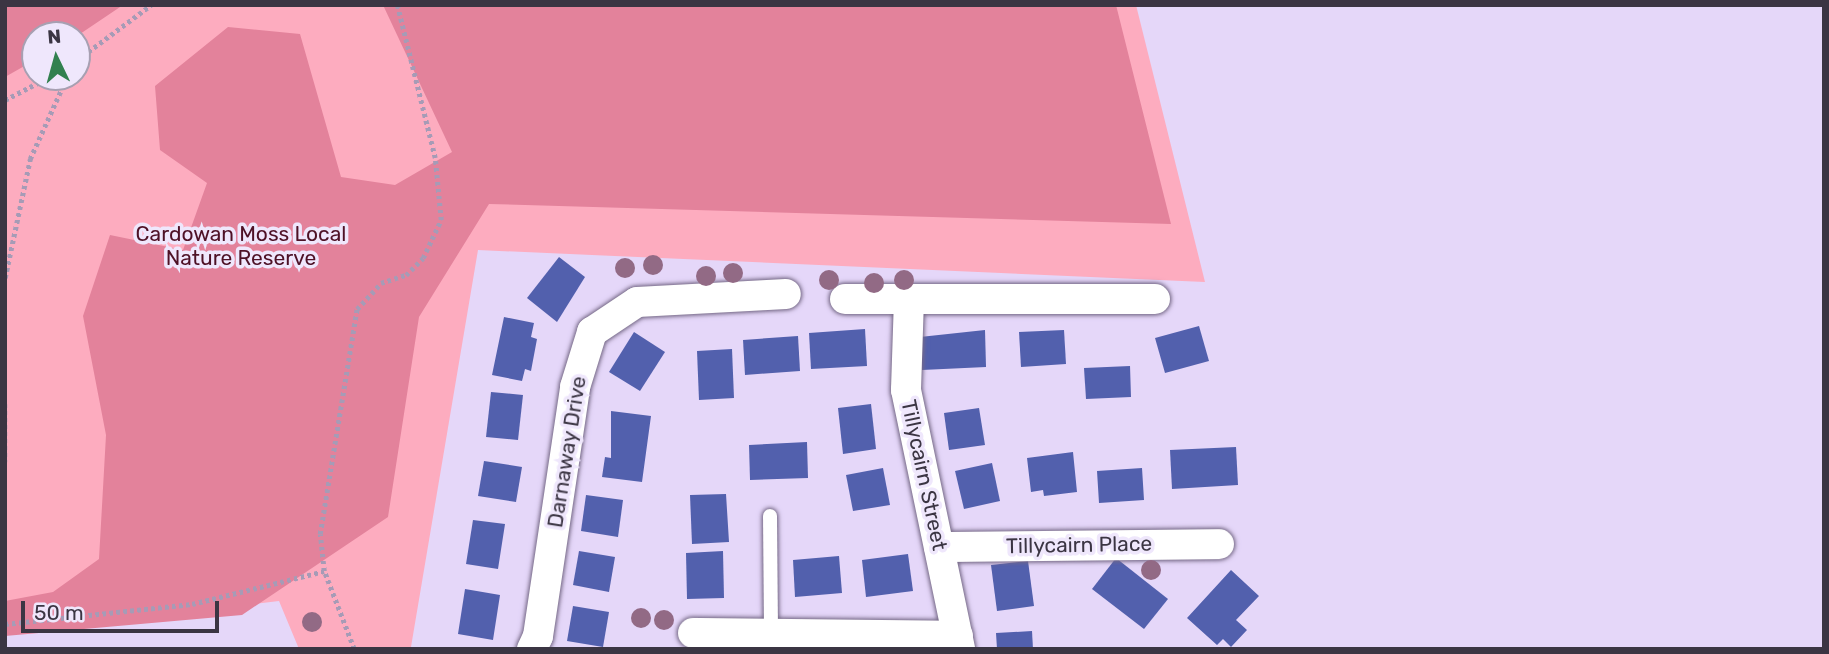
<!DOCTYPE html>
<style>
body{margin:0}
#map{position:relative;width:1829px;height:654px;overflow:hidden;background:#e5d7f9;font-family:Rubik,sans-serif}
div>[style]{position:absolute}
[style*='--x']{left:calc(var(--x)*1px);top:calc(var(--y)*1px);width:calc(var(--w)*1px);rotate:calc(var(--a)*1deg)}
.green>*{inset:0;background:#fdacbf}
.forest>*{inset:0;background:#e3829b}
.building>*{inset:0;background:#5260ad}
.path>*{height:4.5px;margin-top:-2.25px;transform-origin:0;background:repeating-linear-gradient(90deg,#a69bb6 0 3.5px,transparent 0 7px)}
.roads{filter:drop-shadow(0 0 2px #756886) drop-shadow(0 0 2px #756886)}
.lane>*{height:14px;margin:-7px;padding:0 7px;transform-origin:7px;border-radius:7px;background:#fff}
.street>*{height:30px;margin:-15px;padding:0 15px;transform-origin:15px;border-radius:15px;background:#fff}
.trees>*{width:20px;height:20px;margin:-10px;border-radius:50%;background:#926a85}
span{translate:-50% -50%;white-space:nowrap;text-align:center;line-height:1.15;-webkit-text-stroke:7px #efe7fc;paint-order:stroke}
.park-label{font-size:21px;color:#4e1126}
.street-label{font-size:21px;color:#3b3543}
.frame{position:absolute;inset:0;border:7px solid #3b3543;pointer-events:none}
.north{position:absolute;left:21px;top:21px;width:70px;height:70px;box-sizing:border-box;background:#efe7fc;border:2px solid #a7a0b2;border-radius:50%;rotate:355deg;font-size:19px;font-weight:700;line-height:28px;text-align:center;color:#3b3543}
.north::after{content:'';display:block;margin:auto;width:24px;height:32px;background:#32804f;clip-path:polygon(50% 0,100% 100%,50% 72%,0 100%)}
.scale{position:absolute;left:21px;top:601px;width:198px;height:32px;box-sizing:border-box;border:4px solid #3b3543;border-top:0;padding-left:9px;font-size:21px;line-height:24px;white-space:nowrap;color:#3b3543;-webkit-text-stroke:5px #efe7fc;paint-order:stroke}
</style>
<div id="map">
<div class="green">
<div style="clip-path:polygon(evenodd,5px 5px,1136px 5px,1205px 282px,478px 250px,411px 647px,299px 649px,279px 601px,5px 635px,5px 5px,35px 35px,77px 35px,77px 77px,35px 77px,35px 35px)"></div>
</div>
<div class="forest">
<div style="clip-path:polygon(5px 5px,123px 5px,77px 36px,35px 35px,35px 60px,5px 77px)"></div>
<div style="clip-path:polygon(383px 5px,1116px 5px,1171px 224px,489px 204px,419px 317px,388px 517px,242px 615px,5px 636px,5px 601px,53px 592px,99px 559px,106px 435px,83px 316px,110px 235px,183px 250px,207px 183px,160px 150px,155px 86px,228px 27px,300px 34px,341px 177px,395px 185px,452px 152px)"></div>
</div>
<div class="building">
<div style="clip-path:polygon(559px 257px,585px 277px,557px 322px,527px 298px)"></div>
<div style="clip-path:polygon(504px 317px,534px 323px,531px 337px,537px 339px,531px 371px,525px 369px,522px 381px,492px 375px)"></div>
<div style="clip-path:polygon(1199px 326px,1209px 361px,1165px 373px,1155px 338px)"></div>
<div style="clip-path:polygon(865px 329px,867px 366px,811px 369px,809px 333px)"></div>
<div style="clip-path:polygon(985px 330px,986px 367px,922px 370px,920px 337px)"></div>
<div style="clip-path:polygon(1064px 330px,1066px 364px,1021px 367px,1019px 332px)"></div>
<div style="clip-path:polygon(634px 332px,665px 352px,640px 391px,609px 372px)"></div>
<div style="clip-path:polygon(798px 336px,800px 371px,745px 375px,743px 340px)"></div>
<div style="clip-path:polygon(732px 349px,734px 398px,699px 400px,697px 351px)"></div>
<div style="clip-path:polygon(1130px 366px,1131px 397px,1086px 399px,1084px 368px)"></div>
<div style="clip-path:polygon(491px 392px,523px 395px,518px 440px,486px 437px)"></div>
<div style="clip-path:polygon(871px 404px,876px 449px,843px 454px,838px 408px)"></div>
<div style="clip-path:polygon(979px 408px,985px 445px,949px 450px,944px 413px)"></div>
<div style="clip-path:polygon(611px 411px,651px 416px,642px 482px,602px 477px,605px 457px,611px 458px)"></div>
<div style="clip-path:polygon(807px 442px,808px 478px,750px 480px,749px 445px)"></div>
<div style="clip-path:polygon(1236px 447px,1238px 485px,1172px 489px,1170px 450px)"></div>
<div style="clip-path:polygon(1073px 452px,1077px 492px,1044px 496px,1043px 490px,1031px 492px,1027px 458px)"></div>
<div style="clip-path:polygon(484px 461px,522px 467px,516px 502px,478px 496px)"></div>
<div style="clip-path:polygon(992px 463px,1000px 501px,964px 509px,955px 471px)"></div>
<div style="clip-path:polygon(883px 468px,890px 505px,853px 511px,846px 475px)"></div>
<div style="clip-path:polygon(1142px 468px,1144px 500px,1099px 503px,1097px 471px)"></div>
<div style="clip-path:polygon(726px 494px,729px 542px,692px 544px,690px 495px)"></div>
<div style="clip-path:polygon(586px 495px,623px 500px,618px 537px,581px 531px)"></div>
<div style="clip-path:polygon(473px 520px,505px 524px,498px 569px,466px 564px)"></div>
<div style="clip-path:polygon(579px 551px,615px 557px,609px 592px,573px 585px)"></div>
<div style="clip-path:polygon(723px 551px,724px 598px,687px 599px,686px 553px)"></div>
<div style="clip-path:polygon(908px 554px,913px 591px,866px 597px,862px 560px)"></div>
<div style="clip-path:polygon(839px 556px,842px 593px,795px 597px,793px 560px)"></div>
<div style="clip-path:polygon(1116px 558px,1168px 599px,1144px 629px,1092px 589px)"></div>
<div style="clip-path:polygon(1028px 561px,1034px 606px,997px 611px,991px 565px)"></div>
<div style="clip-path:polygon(1231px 570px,1259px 596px,1236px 620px,1247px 630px,1231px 647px,1223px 639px,1217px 645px,1187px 618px)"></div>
<div style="clip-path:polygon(465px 589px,500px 595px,493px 640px,458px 634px)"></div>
<div style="clip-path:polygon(573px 606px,609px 612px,603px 647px,567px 641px)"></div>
<div style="clip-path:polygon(1032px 631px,1033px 649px,997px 649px,996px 633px)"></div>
</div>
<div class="path">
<div style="--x:77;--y:60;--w:92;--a:-36.6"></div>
<div style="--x:5;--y:100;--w:50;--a:-27.6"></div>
<div style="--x:5;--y:278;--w:122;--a:-78.1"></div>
<div style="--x:30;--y:159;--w:90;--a:-65.7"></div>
<div style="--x:5;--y:404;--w:58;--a:90"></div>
<div style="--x:5;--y:624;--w:188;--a:-6.1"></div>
<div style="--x:192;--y:604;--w:136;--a:-14"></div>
<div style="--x:354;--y:649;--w:84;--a:-111"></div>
<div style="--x:324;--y:571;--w:37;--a:-96"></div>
<div style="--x:320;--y:534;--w:228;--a:-80.7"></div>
<div style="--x:357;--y:309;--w:35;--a:-47"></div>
<div style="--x:381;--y:283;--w:26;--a:-18"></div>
<div style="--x:406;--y:275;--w:24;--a:-45"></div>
<div style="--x:423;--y:258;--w:42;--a:-64.7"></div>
<div style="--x:441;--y:220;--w:62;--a:-95.5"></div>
<div style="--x:435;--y:158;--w:158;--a:-103.9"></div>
</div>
<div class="roads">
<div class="lane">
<div style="--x:770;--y:516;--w:118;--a:89.5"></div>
</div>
<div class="street">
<div style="--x:845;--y:299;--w:310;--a:0"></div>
<div style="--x:909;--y:299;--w:91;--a:91.9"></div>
<div style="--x:906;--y:390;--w:265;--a:78.2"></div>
<div style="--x:939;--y:547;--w:280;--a:-0.6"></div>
<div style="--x:693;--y:633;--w:265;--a:0.6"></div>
<div style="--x:532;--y:649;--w:14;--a:-65"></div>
<div style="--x:538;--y:636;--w:252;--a:-81.5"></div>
<div style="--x:575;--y:387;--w:58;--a:-72.8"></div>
<div style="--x:592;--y:332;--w:54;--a:-33.7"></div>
<div style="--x:637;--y:302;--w:149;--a:-3.1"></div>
</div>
</div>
<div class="trees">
<div style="left:653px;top:265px"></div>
<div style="left:625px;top:268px"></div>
<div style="left:733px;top:273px"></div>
<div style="left:706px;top:276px"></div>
<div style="left:829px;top:280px"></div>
<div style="left:904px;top:280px"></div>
<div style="left:874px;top:283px"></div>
<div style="left:1151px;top:570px"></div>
<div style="left:641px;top:618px"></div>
<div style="left:664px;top:620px"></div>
<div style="left:312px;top:622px"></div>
</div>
<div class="park-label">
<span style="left:241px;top:246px">Cardowan Moss Local<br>Nature Reserve</span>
</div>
<div class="street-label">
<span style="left:567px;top:452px;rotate:-81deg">Darnaway Drive</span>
<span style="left:924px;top:475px;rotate:78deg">Tillycairn Street</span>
<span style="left:1079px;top:545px;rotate:-1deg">Tillycairn Place</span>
</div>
<div class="frame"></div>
<div class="north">N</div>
<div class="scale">50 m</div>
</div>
